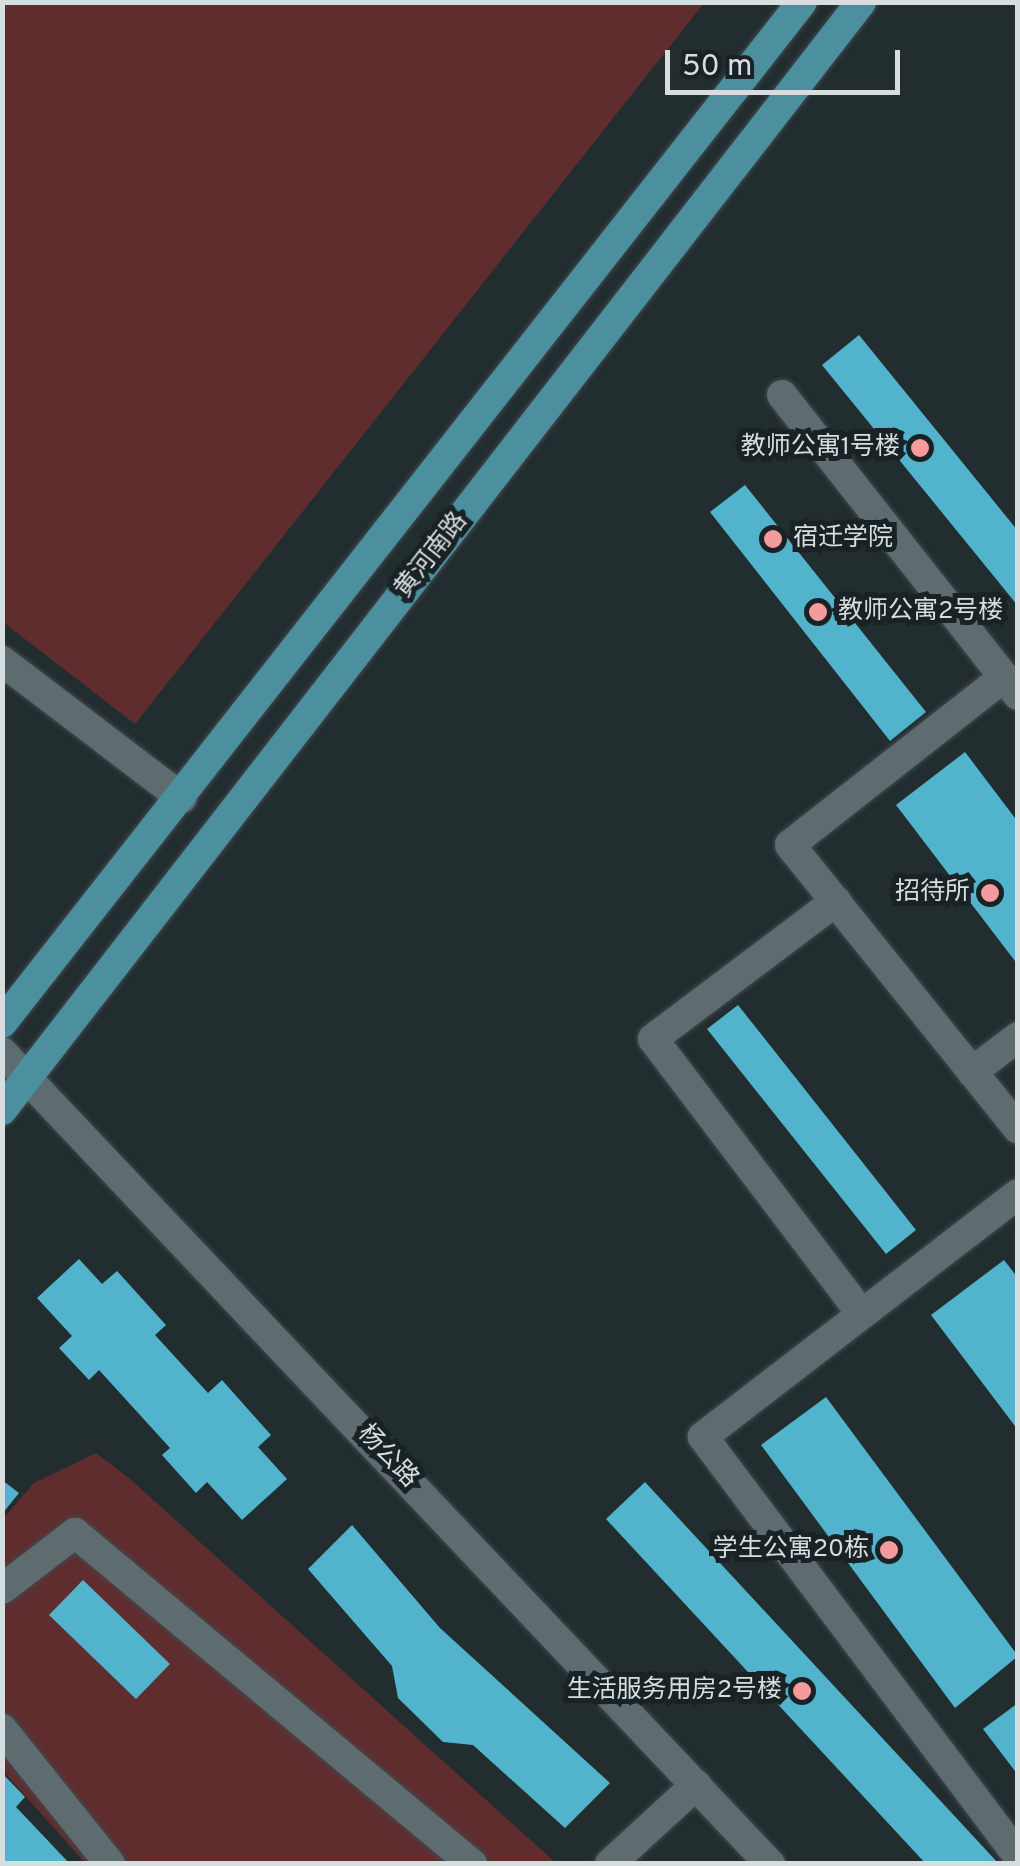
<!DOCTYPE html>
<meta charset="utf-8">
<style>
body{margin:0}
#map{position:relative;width:1020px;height:1866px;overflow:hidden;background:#222d30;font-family:Overpass,"Noto Sans SC",sans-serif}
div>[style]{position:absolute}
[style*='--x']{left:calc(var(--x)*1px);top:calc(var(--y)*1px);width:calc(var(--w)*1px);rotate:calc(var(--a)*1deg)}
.green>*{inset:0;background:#602d2f}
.building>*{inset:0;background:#51b4cc}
.roads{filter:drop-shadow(0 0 2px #40494c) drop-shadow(0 0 2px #40494c)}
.minor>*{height:30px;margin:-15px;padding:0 15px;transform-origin:15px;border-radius:15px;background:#5f6c6f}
.major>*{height:30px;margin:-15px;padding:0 15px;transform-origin:15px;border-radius:15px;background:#4c8f9e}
.dots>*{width:28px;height:28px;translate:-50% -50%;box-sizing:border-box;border:5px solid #192326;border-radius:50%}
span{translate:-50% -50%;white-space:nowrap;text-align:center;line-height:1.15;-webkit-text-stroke:10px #192326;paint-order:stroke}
.poi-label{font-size:25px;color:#d7dee0}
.right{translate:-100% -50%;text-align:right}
.left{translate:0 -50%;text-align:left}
.street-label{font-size:25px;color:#d7dee0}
.frame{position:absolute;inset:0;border:5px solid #d7dee0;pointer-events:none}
.scale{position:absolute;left:665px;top:50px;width:235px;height:45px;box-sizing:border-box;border:5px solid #d7dee0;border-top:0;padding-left:12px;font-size:30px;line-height:35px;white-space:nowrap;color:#d7dee0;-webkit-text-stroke:8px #192326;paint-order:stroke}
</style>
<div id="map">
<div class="green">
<div style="clip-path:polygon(2px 3px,704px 3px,135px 724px,3px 622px)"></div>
<div style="clip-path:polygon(96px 1453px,130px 1479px,556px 1863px,85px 1863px,3px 1771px,2px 1520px,34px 1483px)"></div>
</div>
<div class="building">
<div style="clip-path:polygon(859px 335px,1018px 531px,1018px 606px,822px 365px)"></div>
<div style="clip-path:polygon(745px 485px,926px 712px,890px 741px,710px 512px)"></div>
<div style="clip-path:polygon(965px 752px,1018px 822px,1018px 965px,896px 805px)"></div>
<div style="clip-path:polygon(738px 1005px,916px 1230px,886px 1254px,707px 1029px)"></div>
<div style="clip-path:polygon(79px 1259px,102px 1284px,117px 1271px,166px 1325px,155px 1335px,208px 1393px,222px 1380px,271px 1435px,258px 1447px,287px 1479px,242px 1520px,207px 1482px,196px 1493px,162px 1455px,170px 1448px,99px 1370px,89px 1380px,59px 1348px,72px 1336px,37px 1298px)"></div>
<div style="clip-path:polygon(1004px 1260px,1018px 1278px,1018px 1430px,931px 1315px)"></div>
<div style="clip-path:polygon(826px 1397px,1018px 1656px,955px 1708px,761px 1445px)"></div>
<div style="clip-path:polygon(2px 1480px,19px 1493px,2px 1514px)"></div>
<div style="clip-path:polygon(645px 1482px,999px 1864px,926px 1864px,606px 1519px)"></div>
<div style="clip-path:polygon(352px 1525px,440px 1628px,610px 1783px,565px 1828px,473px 1745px,443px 1742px,398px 1698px,392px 1666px,308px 1569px)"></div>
<div style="clip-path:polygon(83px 1580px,170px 1664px,136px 1699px,49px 1615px)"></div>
<div style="clip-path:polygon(1018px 1703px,1018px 1775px,983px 1729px)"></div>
<div style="clip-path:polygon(2px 1773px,25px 1797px,16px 1807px,70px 1864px,2px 1864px)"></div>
</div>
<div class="roads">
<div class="minor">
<div style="--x:782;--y:395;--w:359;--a:51.8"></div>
<div style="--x:2;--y:661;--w:226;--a:37.3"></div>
<div style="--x:1018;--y:695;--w:23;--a:-128"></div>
<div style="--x:1004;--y:677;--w:272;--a:141.9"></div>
<div style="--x:790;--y:845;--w:364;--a:51.2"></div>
<div style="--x:836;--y:901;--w:229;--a:143"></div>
<div style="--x:653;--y:1039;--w:345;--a:52.8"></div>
<div style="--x:2;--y:1052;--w:1118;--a:46.6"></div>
<div style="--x:972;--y:1072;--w:58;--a:-37.3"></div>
<div style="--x:1018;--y:1194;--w:398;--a:142.4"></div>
<div style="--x:703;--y:1437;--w:524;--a:53.06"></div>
<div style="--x:2;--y:1589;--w:92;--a:-37.5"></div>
<div style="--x:75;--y:1533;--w:517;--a:39.82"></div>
<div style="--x:2;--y:1729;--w:173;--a:51.3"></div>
<div style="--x:610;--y:1864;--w:117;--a:-42.6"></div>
</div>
<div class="major">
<div style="--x:2;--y:1023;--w:1297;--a:-51.92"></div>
<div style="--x:2;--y:1110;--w:1402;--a:-52.21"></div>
</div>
</div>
<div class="dots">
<div style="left:920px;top:448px;background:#f59b9d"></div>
<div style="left:773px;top:539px;background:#f59b9d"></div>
<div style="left:818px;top:612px;background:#f59b9d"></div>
<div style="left:990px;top:893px;background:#f59b9d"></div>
<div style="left:889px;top:1550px;background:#f59b9d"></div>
<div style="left:802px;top:1691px;background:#f59b9d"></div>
</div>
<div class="poi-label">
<span class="right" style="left:900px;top:448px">教师公寓1号楼</span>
<span class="left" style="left:793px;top:539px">宿迁学院</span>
<span class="left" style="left:838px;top:612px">教师公寓2号楼</span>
<span class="right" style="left:970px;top:893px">招待所</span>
<span class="right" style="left:869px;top:1550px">学生公寓20栋</span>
<span class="right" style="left:782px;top:1691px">生活服务用房2号楼</span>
</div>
<div class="street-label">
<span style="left:432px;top:556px;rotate:-52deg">黄河南路</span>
<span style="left:387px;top:1457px;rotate:47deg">杨公路</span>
</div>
<div class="frame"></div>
<div class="scale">50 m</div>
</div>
